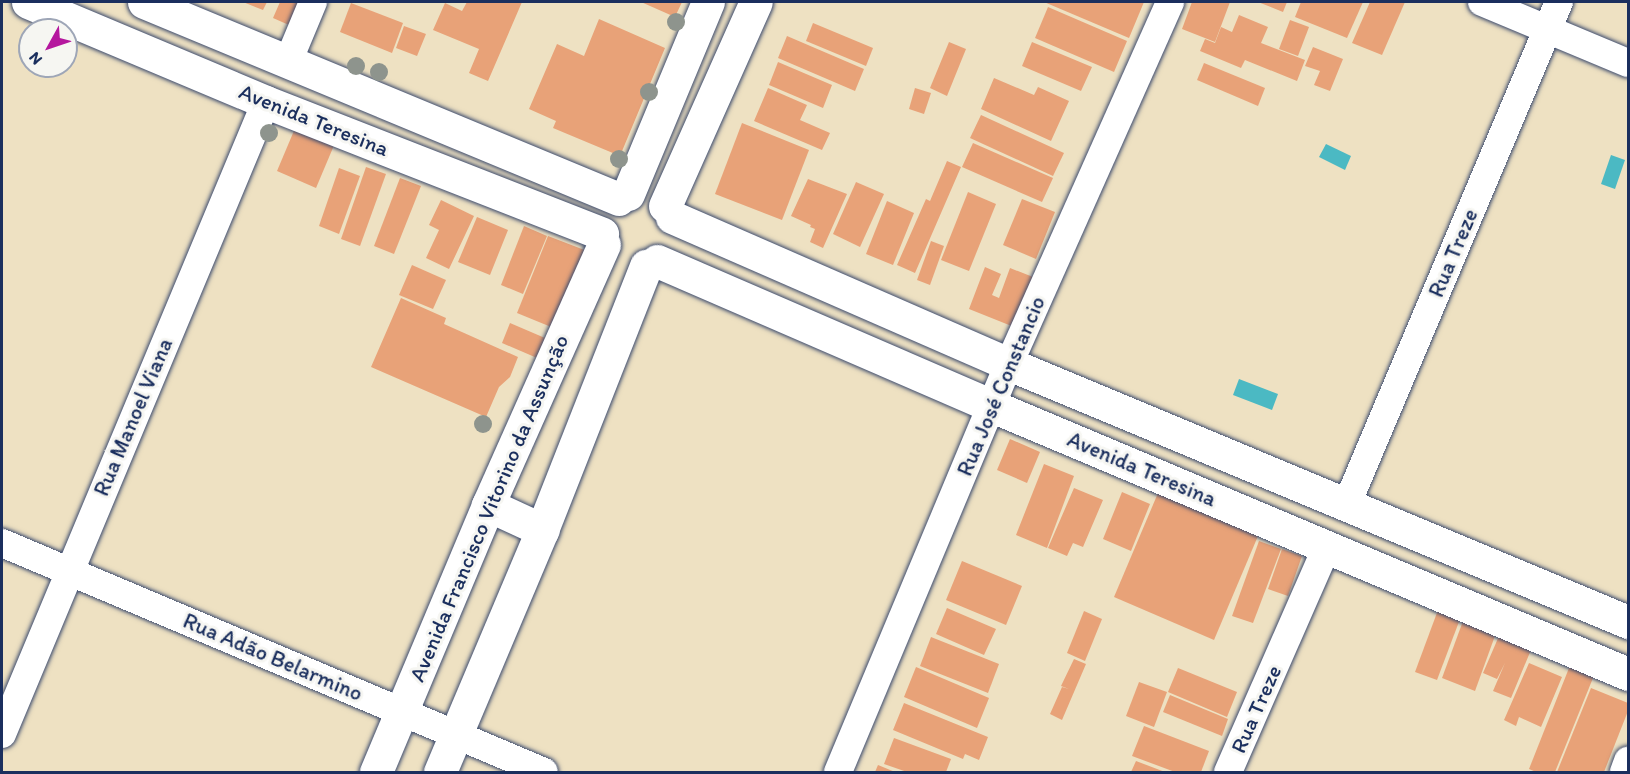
<!DOCTYPE html>
<meta charset="utf-8">
<style>
body{margin:0}
#map{position:relative;width:1630px;height:774px;overflow:hidden;background:#eee1c2;font-family:Itim,sans-serif}
div>[style]{position:absolute}
[style*='--x']{left:calc(var(--x)*1px);top:calc(var(--y)*1px);width:calc(var(--w)*1px);rotate:calc(var(--a)*1deg)}
.water>*{inset:0;background:#4bb9c3}
.building>*{inset:0;background:#e8a278}
.roads{filter:drop-shadow(0 0 2px #3b4a6d) drop-shadow(0 0 2px #3b4a6d)}
.minor>*{height:28px;margin:-14px;padding:0 14px;transform-origin:14px;border-radius:14px;background:#fff}
.secondary>*{height:33px;margin:-16.5px;padding:0 16.5px;transform-origin:16.5px;border-radius:16.5px;background:#fff}
.trees>*{width:18px;height:18px;margin:-9px;border-radius:50%;background:#8e948d}
span{translate:-50% -50%;white-space:nowrap;text-align:center;line-height:1.15;-webkit-text-stroke:6px #f6f6f2;paint-order:stroke}
.street-label{font-size:22px;color:#1b2f5e}
.frame{position:absolute;inset:0;border:3px solid #1b2f5e;pointer-events:none}
.north{position:absolute;left:18px;top:18px;width:60px;height:60px;box-sizing:border-box;background:#f6f6f2;border:2px solid #9ea6b7;border-radius:50%;rotate:230deg;font-size:16px;font-weight:700;line-height:24px;text-align:center;color:#1b2f5e}
.north::after{content:'';display:block;margin:auto;width:21px;height:27px;background:#b5179e;clip-path:polygon(50% 0,100% 100%,50% 72%,0 100%)}
</style>
<div id="map">
<div class="water">
<div style="clip-path:polygon(1326px 144px,1351px 156px,1345px 170px,1319px 157px)"></div>
<div style="clip-path:polygon(1611px 155px,1625px 160px,1615px 189px,1601px 184px)"></div>
<div style="clip-path:polygon(1239px 379px,1278px 394px,1272px 410px,1233px 395px)"></div>
</div>
<div class="building">
<div style="clip-path:polygon(243px 2px,267px 2px,263px 10px)"></div>
<div style="clip-path:polygon(280px 2px,309px 2px,298px 29px,273px 18px)"></div>
<div style="clip-path:polygon(467px 2px,522px 2px,488px 81px,469px 73px,479px 49px,433px 30px,445px 3px,462px 11px)"></div>
<div style="clip-path:polygon(641px 2px,682px 2px,675px 17px)"></div>
<div style="clip-path:polygon(1044px 2px,1144px 2px,1129px 38px)"></div>
<div style="clip-path:polygon(1192px 2px,1230px 2px,1215px 42px,1182px 29px)"></div>
<div style="clip-path:polygon(1258px 2px,1287px 2px,1283px 12px)"></div>
<div style="clip-path:polygon(1301px 2px,1363px 2px,1347px 38px,1295px 17px)"></div>
<div style="clip-path:polygon(1370px 2px,1405px 2px,1382px 55px,1352px 43px)"></div>
<div style="clip-path:polygon(351px 3px,403px 23px,392px 53px,340px 32px)"></div>
<div style="clip-path:polygon(1048px 7px,1127px 41px,1114px 72px,1035px 38px)"></div>
<div style="clip-path:polygon(1239px 15px,1268px 27px,1261px 43px,1305px 60px,1297px 81px,1245px 60px,1241px 68px,1200px 51px,1205px 39px,1215px 43px,1221px 27px,1232px 32px)"></div>
<div style="clip-path:polygon(599px 19px,665px 48px,620px 156px,553px 128px,556px 121px,529px 109px,557px 44px,584px 56px)"></div>
<div style="clip-path:polygon(1290px 20px,1309px 27px,1298px 56px,1279px 49px)"></div>
<div style="clip-path:polygon(813px 23px,873px 48px,866px 66px,806px 41px)"></div>
<div style="clip-path:polygon(404px 26px,426px 34px,417px 56px,396px 48px)"></div>
<div style="clip-path:polygon(787px 36px,864px 69px,855px 91px,778px 58px)"></div>
<div style="clip-path:polygon(949px 42px,966px 49px,947px 96px,930px 88px)"></div>
<div style="clip-path:polygon(1032px 42px,1092px 67px,1081px 91px,1022px 66px)"></div>
<div style="clip-path:polygon(1313px 47px,1343px 59px,1330px 91px,1314px 85px,1320px 71px,1305px 66px)"></div>
<div style="clip-path:polygon(778px 62px,832px 85px,823px 108px,769px 85px)"></div>
<div style="clip-path:polygon(1204px 63px,1265px 88px,1258px 106px,1197px 80px)"></div>
<div style="clip-path:polygon(994px 78px,1034px 95px,1038px 87px,1069px 101px,1051px 141px,981px 109px)"></div>
<div style="clip-path:polygon(768px 88px,807px 105px,800px 120px,830px 133px,822px 150px,754px 121px)"></div>
<div style="clip-path:polygon(915px 88px,931px 93px,924px 114px,909px 109px)"></div>
<div style="clip-path:polygon(981px 115px,1064px 153px,1053px 176px,970px 138px)"></div>
<div style="clip-path:polygon(742px 123px,809px 150px,782px 220px,715px 194px)"></div>
<div style="clip-path:polygon(296px 126px,335px 143px,316px 188px,277px 171px)"></div>
<div style="clip-path:polygon(973px 143px,1053px 178px,1042px 202px,962px 167px)"></div>
<div style="clip-path:polygon(947px 161px,961px 167px,915px 273px,897px 265px,926px 199px,930px 201px)"></div>
<div style="clip-path:polygon(366px 167px,386px 174px,360px 246px,341px 239px)"></div>
<div style="clip-path:polygon(339px 168px,360px 176px,339px 234px,319px 226px)"></div>
<div style="clip-path:polygon(400px 178px,421px 186px,394px 254px,374px 246px)"></div>
<div style="clip-path:polygon(808px 179px,847px 194px,823px 248px,810px 242px,815px 229px,810px 227px,811px 225px,791px 216px)"></div>
<div style="clip-path:polygon(856px 182px,884px 194px,860px 247px,833px 234px)"></div>
<div style="clip-path:polygon(968px 192px,996px 204px,969px 271px,941px 260px)"></div>
<div style="clip-path:polygon(1022px 199px,1055px 212px,1036px 259px,1003px 245px)"></div>
<div style="clip-path:polygon(441px 200px,474px 216px,449px 269px,426px 258px,439px 230px,429px 225px)"></div>
<div style="clip-path:polygon(887px 201px,914px 213px,893px 265px,866px 254px)"></div>
<div style="clip-path:polygon(477px 217px,508px 230px,490px 275px,458px 262px)"></div>
<div style="clip-path:polygon(524px 226px,547px 236px,523px 294px,501px 285px)"></div>
<div style="clip-path:polygon(548px 236px,587px 251px,556px 329px,517px 313px)"></div>
<div style="clip-path:polygon(931px 241px,944px 246px,930px 285px,917px 280px)"></div>
<div style="clip-path:polygon(412px 265px,446px 280px,433px 309px,399px 295px)"></div>
<div style="clip-path:polygon(985px 267px,1001px 274px,992px 295px,999px 298px,1010px 268px,1033px 277px,1014px 327px,969px 309px)"></div>
<div style="clip-path:polygon(401px 298px,446px 318px,444px 324px,518px 357px,510px 377px,499px 387px,486px 417px,371px 367px)"></div>
<div style="clip-path:polygon(510px 323px,552px 341px,544px 361px,502px 343px)"></div>
<div style="clip-path:polygon(1010px 439px,1040px 452px,1027px 483px,997px 470px)"></div>
<div style="clip-path:polygon(1044px 464px,1074px 476px,1047px 548px,1016px 535px)"></div>
<div style="clip-path:polygon(1074px 488px,1103px 500px,1083px 547px,1073px 543px,1067px 556px,1048px 548px)"></div>
<div style="clip-path:polygon(1122px 492px,1150px 504px,1131px 551px,1103px 539px)"></div>
<div style="clip-path:polygon(1158px 493px,1258px 536px,1214px 640px,1114px 597px)"></div>
<div style="clip-path:polygon(1259px 541px,1281px 549px,1253px 623px,1232px 616px)"></div>
<div style="clip-path:polygon(1282px 549px,1302px 556px,1288px 596px,1268px 589px)"></div>
<div style="clip-path:polygon(962px 561px,1022px 586px,1006px 625px,946px 600px)"></div>
<div style="clip-path:polygon(947px 608px,996px 629px,984px 655px,936px 634px)"></div>
<div style="clip-path:polygon(1438px 610px,1460px 619px,1437px 680px,1415px 672px)"></div>
<div style="clip-path:polygon(1084px 611px,1102px 619px,1085px 661px,1067px 653px)"></div>
<div style="clip-path:polygon(1463px 621px,1496px 633px,1475px 691px,1442px 678px)"></div>
<div style="clip-path:polygon(1499px 636px,1533px 645px,1511px 698px,1493px 691px,1505px 663px,1497px 679px,1483px 673px)"></div>
<div style="clip-path:polygon(931px 637px,999px 664px,988px 693px,920px 666px)"></div>
<div style="clip-path:polygon(1074px 659px,1086px 664px,1062px 720px,1050px 714px,1062px 687px,1069px 689px,1061px 686px)"></div>
<div style="clip-path:polygon(1529px 663px,1562px 677px,1541px 727px,1519px 717px,1516px 726px,1504px 720px)"></div>
<div style="clip-path:polygon(1571px 663px,1595px 673px,1555px 772px,1536px 772px,1529px 769px)"></div>
<div style="clip-path:polygon(916px 667px,989px 698px,977px 728px,904px 697px)"></div>
<div style="clip-path:polygon(1178px 668px,1237px 692px,1227px 717px,1168px 692px)"></div>
<div style="clip-path:polygon(1139px 682px,1167px 692px,1154px 727px,1126px 716px)"></div>
<div style="clip-path:polygon(1591px 688px,1628px 703px,1628px 711px,1604px 772px,1557px 772px)"></div>
<div style="clip-path:polygon(1170px 695px,1228px 719px,1222px 736px,1163px 712px)"></div>
<div style="clip-path:polygon(904px 703px,988px 737px,979px 760px,965px 754px,963px 759px,893px 730px)"></div>
<div style="clip-path:polygon(1144px 726px,1209px 751px,1201px 772px,1175px 772px,1132px 756px)"></div>
<div style="clip-path:polygon(894px 738px,951px 759px,946px 772px,907px 772px,884px 764px)"></div>
<div style="clip-path:polygon(1136px 761px,1165px 772px,1131px 772px)"></div>
<div style="clip-path:polygon(878px 765px,895px 772px,875px 772px)"></div>
</div>
<div class="roads">
<div class="minor">
<div style="--x:1482;--y:2;--w:158;--a:22.7"></div>
<div style="--x:288;--y:62;--w:65;--a:-67.4"></div>
<div style="--x:1347;--y:504;--w:545;--a:-67.11"></div>
<div style="--x:2;--y:543;--w:588;--a:22.9"></div>
<div style="--x:2;--y:734;--w:685;--a:-67.33"></div>
<div style="--x:838;--y:772;--w:442;--a:-67.3"></div>
<div style="--x:1009;--y:364;--w:396;--a:-66"></div>
<div style="--x:1228;--y:772;--w:246;--a:-66.3"></div>
<div style="--x:1624;--y:772;--w:12;--a:-70"></div>
</div>
<div class="secondary">
<div style="--x:28;--y:2;--w:258;--a:22.8"></div>
<div style="--x:266;--y:102;--w:361;--a:21.4"></div>
<div style="--x:144;--y:2;--w:514;--a:22.53"></div>
<div style="--x:628;--y:194;--w:208;--a:-67.4"></div>
<div style="--x:665;--y:206;--w:223;--a:-66"></div>
<div style="--x:672;--y:217;--w:368;--a:23.6"></div>
<div style="--x:1009;--y:364;--w:671;--a:22.63"></div>
<div style="--x:657;--y:261;--w:365;--a:23.4"></div>
<div style="--x:992;--y:406;--w:690;--a:22.85"></div>
<div style="--x:488;--y:505;--w:60;--a:24.8"></div>
<div style="--x:376;--y:772;--w:290;--a:-67.2"></div>
<div style="--x:488;--y:505;--w:285;--a:-66"></div>
<div style="--x:440;--y:772;--w:263;--a:-67.1"></div>
<div style="--x:542;--y:530;--w:284;--a:-68.5"></div>
</div>
</div>
<div class="trees">
<div style="left:676px;top:22px"></div>
<div style="left:356px;top:66px"></div>
<div style="left:379px;top:72px"></div>
<div style="left:649px;top:92px"></div>
<div style="left:269px;top:133px"></div>
<div style="left:619px;top:159px"></div>
<div style="left:483px;top:424px"></div>
</div>
<div class="street-label">
<span style="left:314px;top:120px;rotate:22deg">Avenida Teresina</span>
<span style="left:1453px;top:253px;rotate:-67deg">Rua Treze</span>
<span style="left:1001px;top:386px;rotate:-67deg">Rua José Constancio</span>
<span style="left:133px;top:417px;rotate:-67deg">Rua Manoel Viana</span>
<span style="left:1142px;top:469px;rotate:23deg">Avenida Teresina</span>
<span style="left:489px;top:508px;rotate:-67deg">Avenida Francisco Vitorino da Assunção</span>
<span style="left:273px;top:657px;rotate:23deg">Rua Adão Belarmino</span>
<span style="left:1256px;top:709px;rotate:-66deg">Rua Treze</span>
</div>
<div class="frame"></div>
<div class="north">N</div>
</div>
